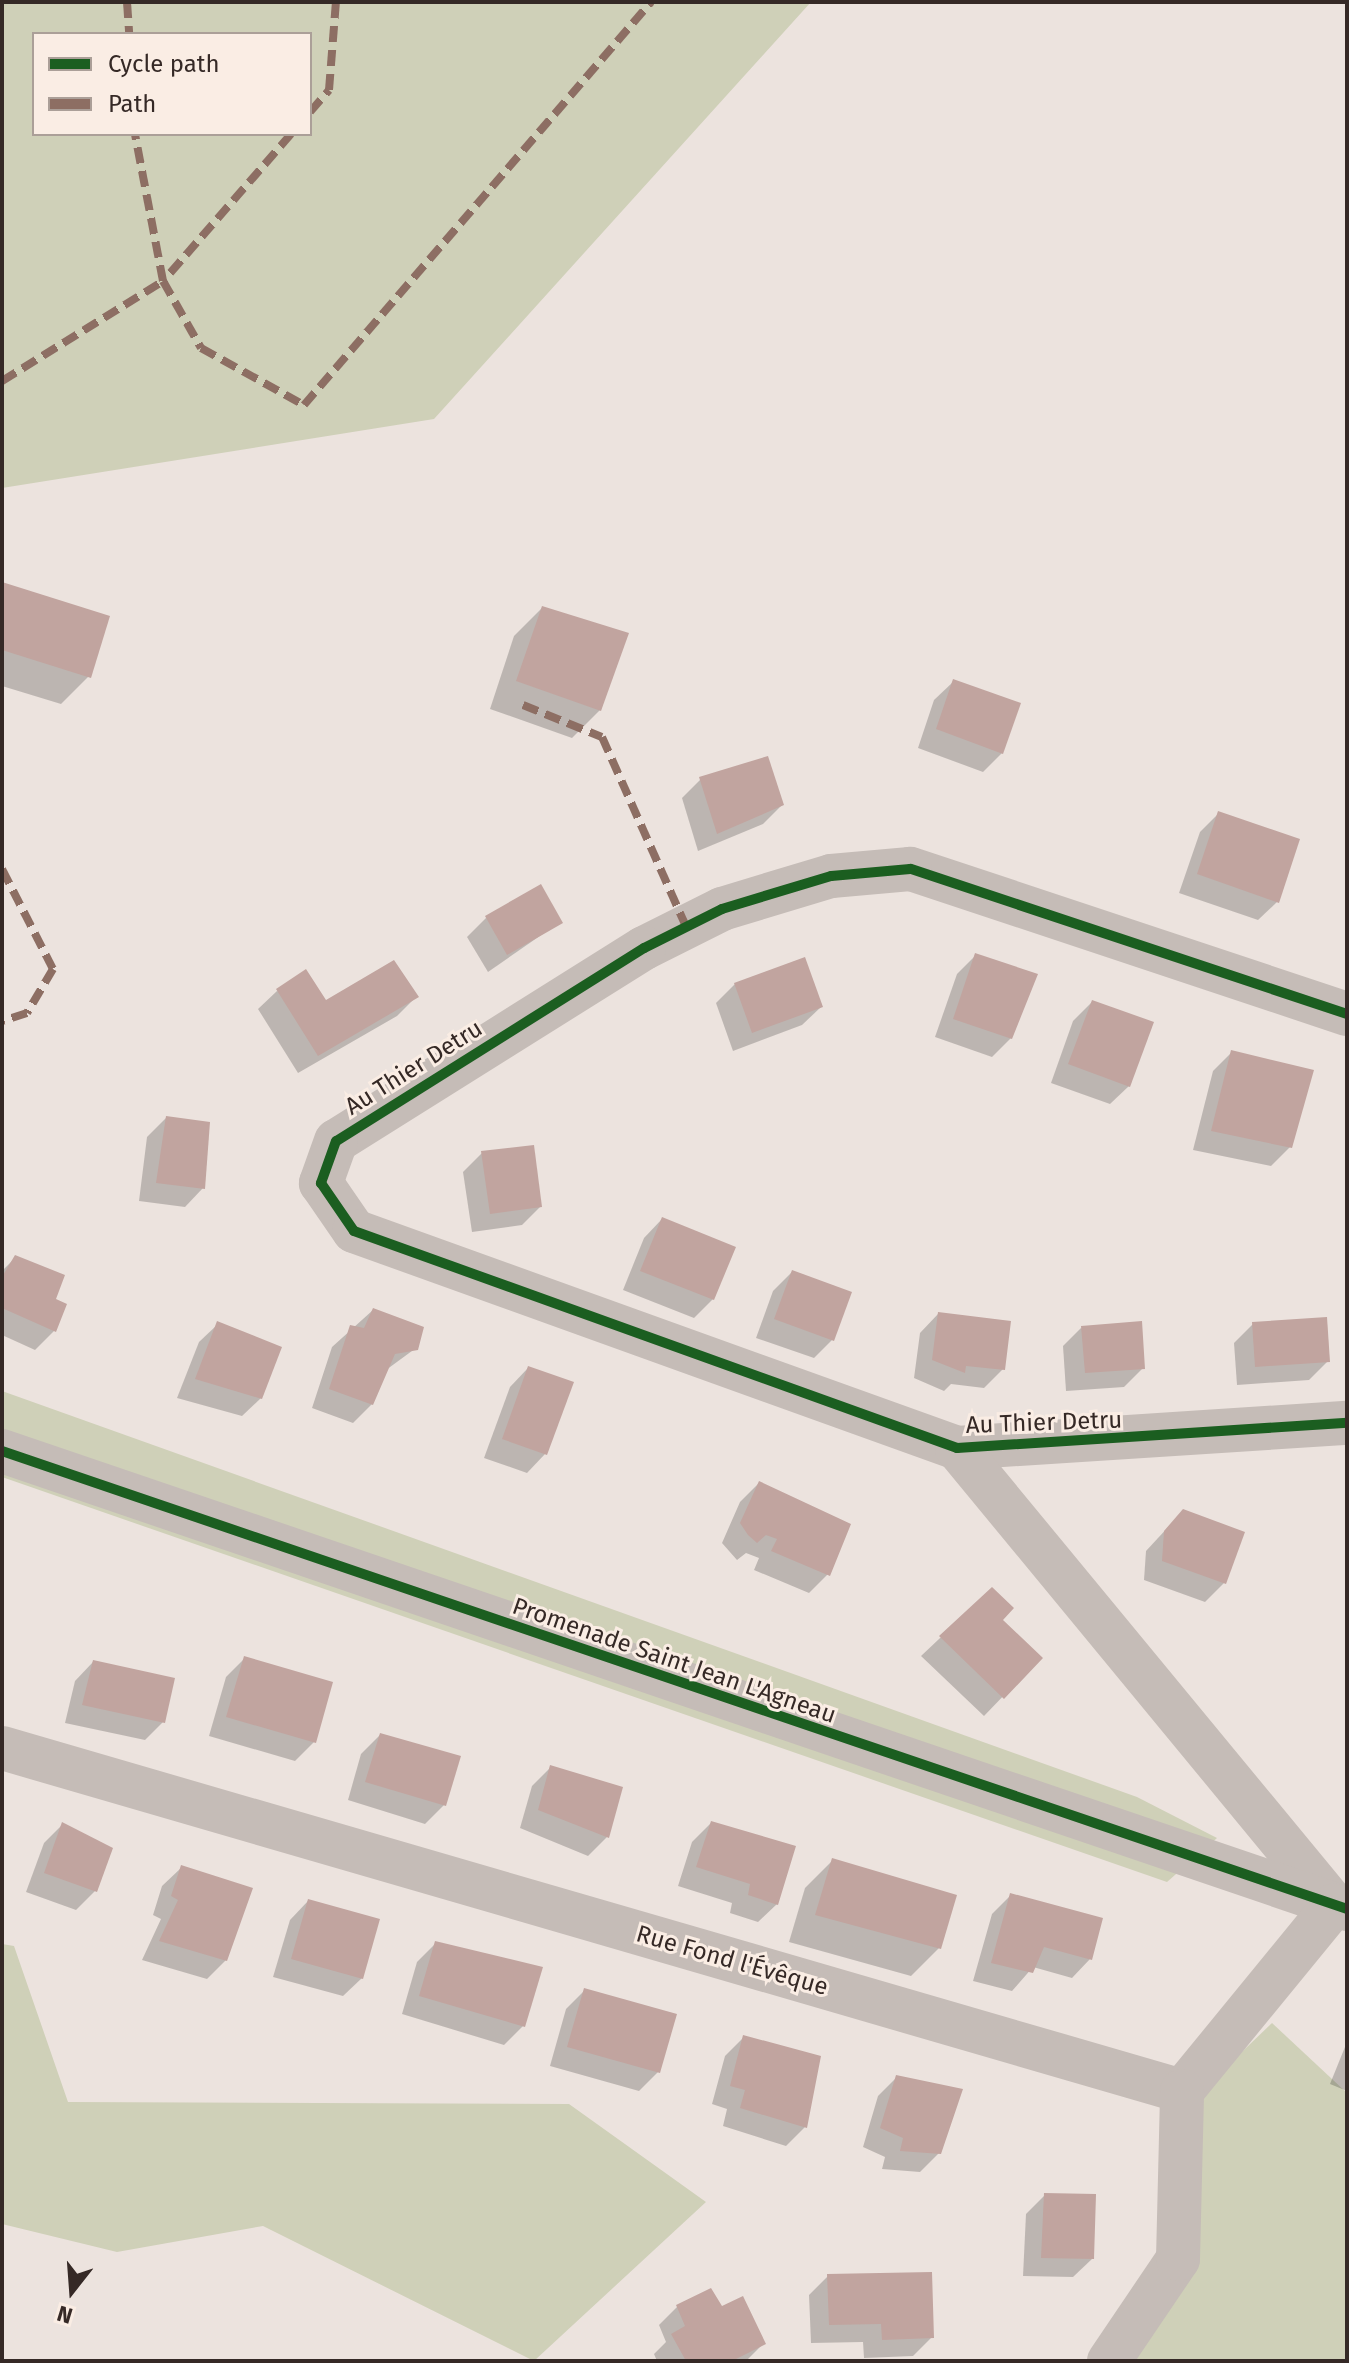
<!DOCTYPE html>
<meta charset="utf-8">
<style>
body{margin:0}
#map{position:relative;width:1349px;height:2363px;overflow:hidden;background:#ece3de;font-family:"Fira Sans",sans-serif}
div>[style]{position:absolute}
[style*='--x']{left:calc(var(--x)*1px);top:calc(var(--y)*1px);width:calc(var(--w)*1px);rotate:calc(var(--a)*1deg)}
.green>*{inset:0;background:#cfd0b8}
.shadow>*{inset:0;background:#0003}
.building>*{inset:0;background:#c1a49f}
.minor>*{height:44px;margin:-22px;padding:0 22px;transform-origin:22px;border-radius:22px;background:#c5bcb7}
.quiet>*{height:8px;margin-top:-4px;transform-origin:0;background:repeating-linear-gradient(90deg,#8d6e63 0 16px,transparent 0 24px)}
.cycleway>*{height:10px;margin:-5px;padding:0 5px;transform-origin:5px;border-radius:5px;background:#1b5e20}
span{translate:-50% -50%;white-space:nowrap;text-align:center;line-height:1.15;-webkit-text-stroke:6px #faede4;paint-order:stroke}
.street-label{font-size:24px;color:#352926}
.frame{position:absolute;inset:0;border:4px solid #352926;pointer-events:none}
.legend{position:absolute;left:32px;top:32px;width:280px;height:104px;box-sizing:border-box;background:#faede4;border:2px solid #ab9f98;margin:0;padding:10px 14px;list-style:none;font-size:24px;color:#352926}
.legend li{display:flex;align-items:center;gap:16px;height:40px}
.legend b{width:40px;border:2px solid #ab9f98}
.north{position:absolute;left:32px;top:2251px;width:80px;height:80px;-webkit-text-stroke:6px #faede4;paint-order:stroke;rotate:197deg;font-size:22px;font-weight:700;line-height:32px;text-align:center;color:#352926}
.north::after{content:'';display:block;margin:auto;width:28px;height:36px;background:#352926;clip-path:polygon(50% 0,100% 100%,50% 72%,0 100%)}
</style>
<div id="map">
<div class="green">
<div style="clip-path:polygon(evenodd,2px 2px,811px 2px,434px 419px,2px 488px,2px 2px,34px 34px,310px 34px,310px 134px,34px 134px,34px 34px)"></div>
<div style="clip-path:polygon(2px 1391px,1137px 1797px,1217px 1838px,1167px 1882px,2px 1477px)"></div>
<div style="clip-path:polygon(2px 1944px,14px 1946px,68px 2102px,569px 2104px,706px 2202px,534px 2361px,263px 2226px,117px 2252px,2px 2224px)"></div>
<div style="clip-path:polygon(1272px 2023px,1347px 2093px,1347px 2361px,1129px 2361px,1197px 2095px)"></div>
</div>
<div class="shadow">
<div style="clip-path:polygon(2px 584px,89px 676px,61px 704px,2px 686px)"></div>
<div style="clip-path:polygon(542px 608px,600px 710px,572px 738px,490px 709px,514px 636px)"></div>
<div style="clip-path:polygon(953px 682px,1002px 753px,983px 772px,918px 748px,934px 700px)"></div>
<div style="clip-path:polygon(701px 779px,782px 805px,763px 824px,698px 851px,682px 798px)"></div>
<div style="clip-path:polygon(1219px 813px,1277px 902px,1258px 920px,1179px 893px,1200px 832px)"></div>
<div style="clip-path:polygon(486px 918px,560px 922px,488px 972px,467px 937px)"></div>
<div style="clip-path:polygon(976px 955px,1011px 1038px,992px 1057px,935px 1037px,957px 974px)"></div>
<div style="clip-path:polygon(735px 984px,821px 1007px,802px 1025px,733px 1051px,716px 1003px)"></div>
<div style="clip-path:polygon(277px 991px,325px 1003px,416px 997px,397px 1016px,298px 1073px,258px 1009px)"></div>
<div style="clip-path:polygon(1092px 1002px,1129px 1086px,1110px 1104px,1051px 1083px,1073px 1021px)"></div>
<div style="clip-path:polygon(1232px 1052px,1290px 1147px,1271px 1166px,1193px 1150px,1213px 1071px)"></div>
<div style="clip-path:polygon(166px 1118px,203px 1188px,185px 1207px,139px 1201px,147px 1137px)"></div>
<div style="clip-path:polygon(482px 1153px,540px 1207px,522px 1225px,472px 1232px,463px 1172px)"></div>
<div style="clip-path:polygon(662px 1219px,713px 1299px,694px 1318px,623px 1290px,644px 1238px)"></div>
<div style="clip-path:polygon(15px 1258px,53px 1300px,54px 1331px,35px 1350px,2px 1335px,2px 1271px)"></div>
<div style="clip-path:polygon(792px 1272px,832px 1340px,814px 1358px,756px 1338px,773px 1291px)"></div>
<div style="clip-path:polygon(373px 1310px,416px 1348px,386px 1370px,372px 1404px,353px 1423px,312px 1408px,332px 1347px)"></div>
<div style="clip-path:polygon(938px 1314px,1003px 1369px,984px 1388px,951px 1384px,944px 1391px,914px 1378px,920px 1333px)"></div>
<div style="clip-path:polygon(218px 1324px,261px 1398px,242px 1416px,177px 1398px,199px 1342px)"></div>
<div style="clip-path:polygon(1253px 1324px,1328px 1361px,1309px 1380px,1237px 1385px,1234px 1343px)"></div>
<div style="clip-path:polygon(1081px 1328px,1143px 1368px,1124px 1387px,1066px 1391px,1063px 1346px)"></div>
<div style="clip-path:polygon(528px 1368px,545px 1454px,527px 1473px,484px 1458px,510px 1387px)"></div>
<div style="clip-path:polygon(759px 1483px,828px 1574px,809px 1593px,754px 1570px,759px 1558px,746px 1553px,737px 1560px,722px 1543px,740px 1502px)"></div>
<div style="clip-path:polygon(1183px 1511px,1224px 1583px,1205px 1602px,1144px 1580px,1146px 1551px)"></div>
<div style="clip-path:polygon(992px 1589px,1000px 1620px,1040px 1658px,984px 1716px,921px 1656px)"></div>
<div style="clip-path:polygon(245px 1658px,314px 1742px,295px 1761px,209px 1736px,226px 1677px)"></div>
<div style="clip-path:polygon(93px 1662px,163px 1722px,145px 1740px,65px 1723px,75px 1681px)"></div>
<div style="clip-path:polygon(380px 1735px,444px 1805px,425px 1824px,348px 1800px,361px 1754px)"></div>
<div style="clip-path:polygon(551px 1767px,607px 1837px,588px 1856px,520px 1828px,532px 1786px)"></div>
<div style="clip-path:polygon(711px 1823px,777px 1904px,758px 1922px,730px 1913px,732px 1903px,678px 1886px,692px 1842px)"></div>
<div style="clip-path:polygon(63px 1824px,95px 1891px,76px 1910px,26px 1892px,44px 1843px)"></div>
<div style="clip-path:polygon(833px 1860px,939px 1948px,911px 1976px,789px 1942px,805px 1888px)"></div>
<div style="clip-path:polygon(181px 1868px,226px 1960px,207px 1979px,142px 1960px,161px 1919px,153px 1915px,162px 1886px)"></div>
<div style="clip-path:polygon(1011px 1895px,1090px 1959px,1072px 1978px,1033px 1967px,1012px 1991px,973px 1981px,992px 1914px)"></div>
<div style="clip-path:polygon(308px 1901px,362px 1978px,343px 1996px,273px 1977px,290px 1920px)"></div>
<div style="clip-path:polygon(436px 1943px,523px 2026px,504px 2045px,402px 2014px,417px 1962px)"></div>
<div style="clip-path:polygon(585px 1990px,658px 2072px,639px 2091px,550px 2066px,566px 2009px)"></div>
<div style="clip-path:polygon(744px 2037px,805px 2127px,786px 2146px,723px 2126px,727px 2109px,712px 2104px,725px 2056px)"></div>
<div style="clip-path:polygon(1347px 2042px,1347px 2091px,1330px 2084px)"></div>
<div style="clip-path:polygon(897px 2077px,939px 2153px,920px 2172px,882px 2169px,885px 2157px,863px 2147px,878px 2096px)"></div>
<div style="clip-path:polygon(1045px 2195px,1092px 2259px,1073px 2277px,1023px 2276px,1026px 2214px)"></div>
<div style="clip-path:polygon(828px 2276px,932px 2337px,913px 2356px,864px 2358px,863px 2342px,811px 2343px,809px 2295px)"></div>
<div style="clip-path:polygon(677px 2307px,721px 2309px,764px 2343px,746px 2361px,657px 2361px,654px 2354px,666px 2342px,659px 2325px)"></div>
</div>
<div class="building">
<div style="clip-path:polygon(2px 582px,110px 616px,91px 678px,2px 650px)"></div>
<div style="clip-path:polygon(542px 606px,629px 633px,601px 711px,516px 681px)"></div>
<div style="clip-path:polygon(953px 679px,1021px 703px,1003px 754px,936px 729px)"></div>
<div style="clip-path:polygon(768px 756px,784px 805px,717px 834px,699px 777px)"></div>
<div style="clip-path:polygon(1218px 811px,1300px 839px,1279px 903px,1197px 874px)"></div>
<div style="clip-path:polygon(541px 884px,563px 923px,507px 955px,485px 916px)"></div>
<div style="clip-path:polygon(975px 953px,1038px 974px,1012px 1039px,953px 1019px)"></div>
<div style="clip-path:polygon(805px 957px,823px 1007px,752px 1033px,734px 983px)"></div>
<div style="clip-path:polygon(394px 960px,419px 997px,318px 1056px,276px 989px,306px 969px,326px 1000px)"></div>
<div style="clip-path:polygon(1092px 1000px,1154px 1022px,1130px 1087px,1068px 1064px)"></div>
<div style="clip-path:polygon(1231px 1050px,1314px 1070px,1292px 1148px,1211px 1131px)"></div>
<div style="clip-path:polygon(166px 1116px,210px 1122px,205px 1189px,156px 1183px)"></div>
<div style="clip-path:polygon(534px 1145px,542px 1207px,490px 1214px,481px 1151px)"></div>
<div style="clip-path:polygon(662px 1217px,736px 1247px,714px 1300px,640px 1271px)"></div>
<div style="clip-path:polygon(15px 1255px,65px 1275px,56px 1299px,67px 1304px,56px 1332px,2px 1308px,2px 1277px)"></div>
<div style="clip-path:polygon(792px 1270px,852px 1292px,834px 1341px,774px 1319px)"></div>
<div style="clip-path:polygon(373px 1308px,424px 1327px,418px 1350px,395px 1354px,373px 1405px,329px 1389px,350px 1325px,364px 1328px)"></div>
<div style="clip-path:polygon(938px 1312px,1011px 1321px,1005px 1370px,966px 1366px,965px 1373px,932px 1360px)"></div>
<div style="clip-path:polygon(1327px 1317px,1330px 1362px,1255px 1367px,1252px 1322px)"></div>
<div style="clip-path:polygon(217px 1321px,282px 1347px,262px 1399px,195px 1379px)"></div>
<div style="clip-path:polygon(1142px 1321px,1145px 1369px,1085px 1373px,1081px 1326px)"></div>
<div style="clip-path:polygon(528px 1366px,574px 1382px,547px 1455px,502px 1439px)"></div>
<div style="clip-path:polygon(759px 1481px,851px 1524px,830px 1576px,771px 1551px,777px 1539px,766px 1535px,757px 1543px,748px 1535px,740px 1523px)"></div>
<div style="clip-path:polygon(1183px 1509px,1245px 1532px,1226px 1584px,1162px 1561px,1164px 1531px)"></div>
<div style="clip-path:polygon(992px 1587px,1014px 1608px,1003px 1620px,1043px 1658px,1004px 1699px,939px 1636px)"></div>
<div style="clip-path:polygon(244px 1656px,333px 1682px,316px 1743px,226px 1717px)"></div>
<div style="clip-path:polygon(93px 1660px,175px 1678px,165px 1723px,82px 1705px)"></div>
<div style="clip-path:polygon(380px 1733px,461px 1756px,446px 1806px,365px 1782px)"></div>
<div style="clip-path:polygon(550px 1765px,623px 1787px,609px 1838px,538px 1810px)"></div>
<div style="clip-path:polygon(711px 1821px,796px 1846px,778px 1905px,748px 1895px,750px 1884px,696px 1867px)"></div>
<div style="clip-path:polygon(62px 1822px,113px 1848px,97px 1892px,44px 1873px)"></div>
<div style="clip-path:polygon(832px 1858px,957px 1895px,941px 1949px,815px 1915px)"></div>
<div style="clip-path:polygon(181px 1865px,253px 1888px,227px 1961px,159px 1941px,178px 1900px,171px 1896px)"></div>
<div style="clip-path:polygon(1010px 1893px,1103px 1918px,1092px 1960px,1044px 1947px,1033px 1973px,991px 1963px)"></div>
<div style="clip-path:polygon(308px 1899px,380px 1919px,363px 1979px,291px 1959px)"></div>
<div style="clip-path:polygon(435px 1941px,543px 1967px,525px 2027px,419px 1996px)"></div>
<div style="clip-path:polygon(584px 1988px,677px 2014px,660px 2073px,567px 2047px)"></div>
<div style="clip-path:polygon(743px 2035px,821px 2056px,807px 2128px,740px 2108px,745px 2090px,730px 2086px)"></div>
<div style="clip-path:polygon(896px 2075px,963px 2089px,941px 2154px,900px 2151px,903px 2138px,880px 2128px)"></div>
<div style="clip-path:polygon(1044px 2193px,1096px 2194px,1094px 2259px,1041px 2258px)"></div>
<div style="clip-path:polygon(932px 2272px,934px 2338px,882px 2340px,881px 2324px,829px 2325px,827px 2274px)"></div>
<div style="clip-path:polygon(711px 2288px,722px 2306px,743px 2296px,766px 2344px,732px 2361px,686px 2361px,671px 2334px,685px 2326px,676px 2305px)"></div>
</div>
<div class="minor">
<div style="--x:1347;--y:1014;--w:460;--a:-161.6"></div>
<div style="--x:910;--y:869;--w:79;--a:174.9"></div>
<div style="--x:831;--y:876;--w:114;--a:163.2"></div>
<div style="--x:722;--y:909;--w:87;--a:153.4"></div>
<div style="--x:644;--y:948;--w:363;--a:147.9"></div>
<div style="--x:336;--y:1141;--w:45;--a:109.7"></div>
<div style="--x:321;--y:1183;--w:58;--a:55.5"></div>
<div style="--x:354;--y:1231;--w:641;--a:19.79"></div>
<div style="--x:957;--y:1448;--w:391;--a:-3.7"></div>
<div style="--x:957;--y:1448;--w:592;--a:50.48"></div>
<div style="--x:2;--y:1451;--w:1421;--a:18.8"></div>
<div style="--x:2;--y:1748;--w:1229;--a:16.21"></div>
<div style="--x:1182;--y:2091;--w:240;--a:-50.7"></div>
<div style="--x:1109;--y:2361;--w:123;--a:-55.9"></div>
<div style="--x:1178;--y:2259;--w:168;--a:-88.6"></div>
</div>
<div class="quiet">
<div style="--x:127;--y:2;--w:32;--a:86"></div>
<div style="--x:310;--y:112;--w:29;--a:-49"></div>
<div style="--x:329;--y:90;--w:88;--a:-85.5"></div>
<div style="--x:291;--y:134;--w:195;--a:131"></div>
<div style="--x:163;--y:281;--w:77;--a:60.4"></div>
<div style="--x:201;--y:348;--w:118;--a:29"></div>
<div style="--x:304;--y:405;--w:532;--a:-49.27"></div>
<div style="--x:2;--y:381;--w:190;--a:-31.8"></div>
<div style="--x:163;--y:281;--w:150;--a:-100.8"></div>
<div style="--x:523;--y:705;--w:85;--a:22.1"></div>
<div style="--x:602;--y:737;--w:208;--a:66.1"></div>
<div style="--x:2;--y:869;--w:112;--a:63"></div>
<div style="--x:53;--y:969;--w:51;--a:120.6"></div>
<div style="--x:27;--y:1013;--w:26;--a:162"></div>
</div>
<div class="cycleway">
<div style="--x:1347;--y:1014;--w:460;--a:-161.6"></div>
<div style="--x:910;--y:869;--w:79;--a:174.9"></div>
<div style="--x:831;--y:876;--w:114;--a:163.2"></div>
<div style="--x:722;--y:909;--w:87;--a:153.4"></div>
<div style="--x:644;--y:948;--w:363;--a:147.9"></div>
<div style="--x:336;--y:1141;--w:45;--a:109.7"></div>
<div style="--x:321;--y:1183;--w:58;--a:55.5"></div>
<div style="--x:354;--y:1231;--w:641;--a:19.79"></div>
<div style="--x:957;--y:1448;--w:391;--a:-3.7"></div>
<div style="--x:2;--y:1451;--w:1421;--a:18.8"></div>
</div>
<div class="street-label">
<span style="left:414px;top:1068px;rotate:-32deg">Au Thier Detru</span>
<span style="left:1044px;top:1423px;rotate:-2deg">Au Thier Detru</span>
<span style="left:674px;top:1661px;rotate:19deg">Promenade Saint Jean L'Agneau</span>
<span style="left:732px;top:1961px;rotate:16deg">Rue Fond l'Évêque</span>
</div>
<div class="frame"></div>
<ul class="legend">
<li><b style="height:10px;background:#1b5e20"></b>Cycle path</li>
<li><b style="height:10px;background:#8d6e63"></b>Path</li>
</ul>
<div class="north">N</div>
</div>
